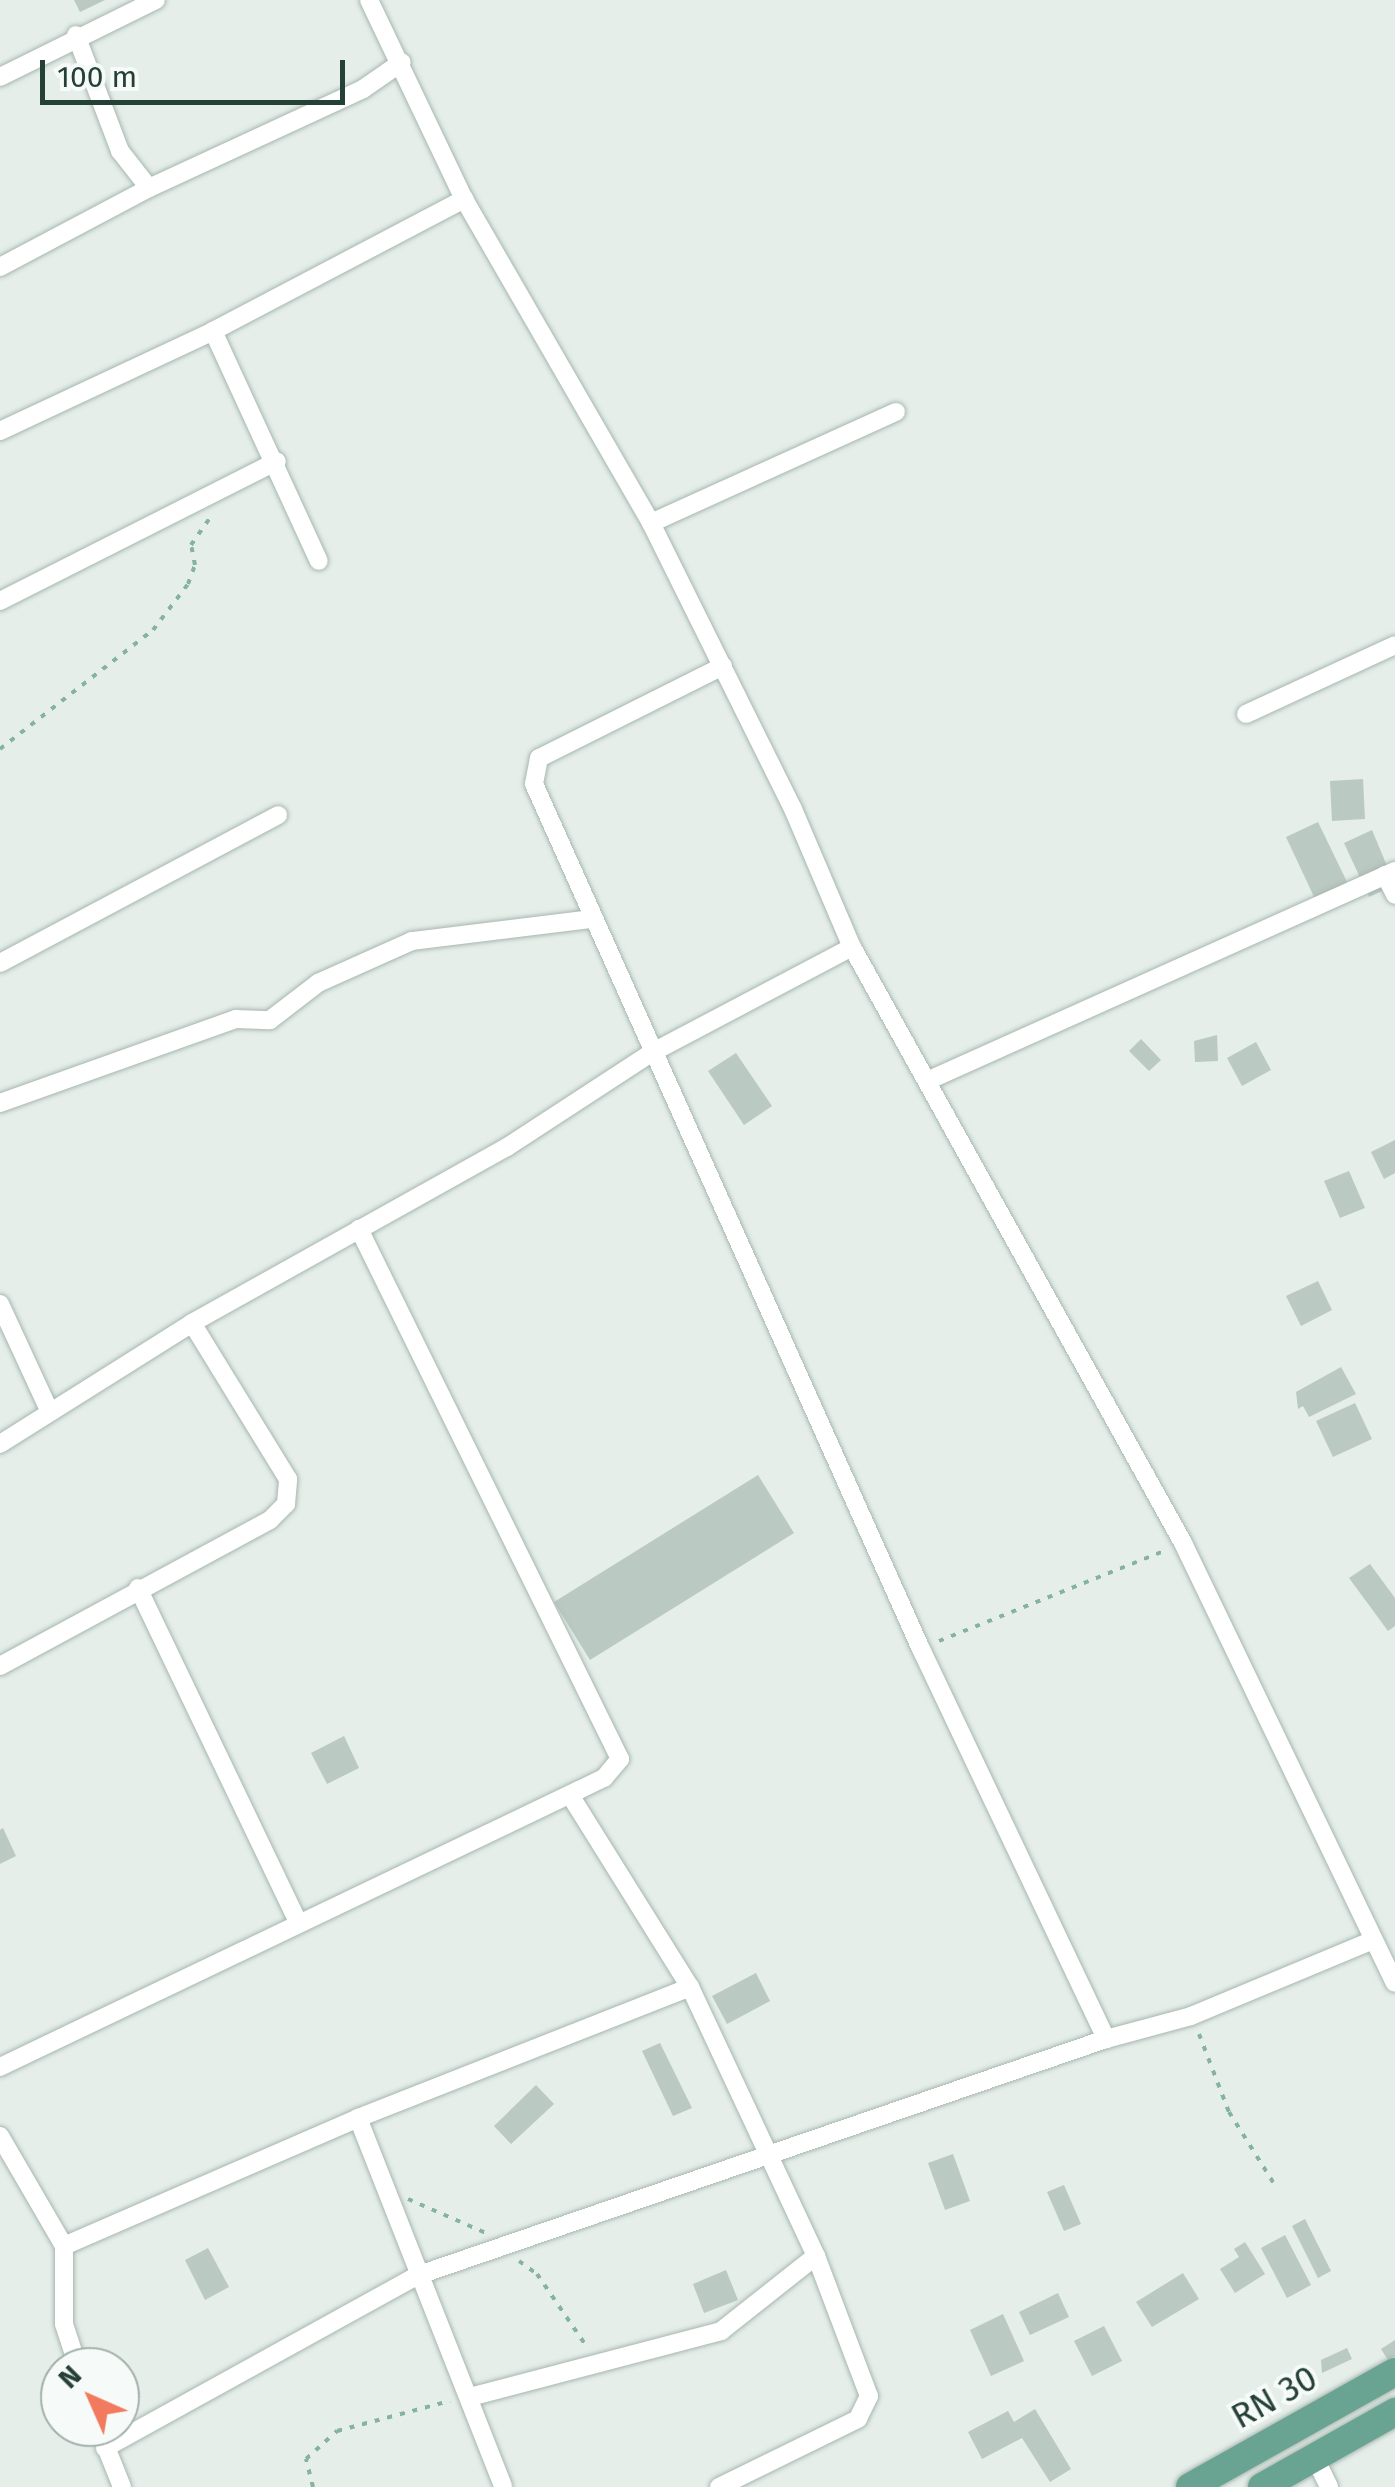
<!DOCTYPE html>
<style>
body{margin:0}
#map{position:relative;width:1395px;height:2487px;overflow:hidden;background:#e5eee9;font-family:"Fira Sans",sans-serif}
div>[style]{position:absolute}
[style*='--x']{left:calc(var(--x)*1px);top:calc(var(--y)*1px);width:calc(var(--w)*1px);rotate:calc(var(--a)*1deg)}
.building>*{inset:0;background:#bac9c2}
.path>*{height:4px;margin-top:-2px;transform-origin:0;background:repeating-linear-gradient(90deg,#85b2a1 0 5px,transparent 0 13px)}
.roads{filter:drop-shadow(0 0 2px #a7b6b0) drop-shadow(0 0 2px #a7b6b0)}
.minor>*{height:18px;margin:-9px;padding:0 9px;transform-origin:9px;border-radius:9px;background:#fff}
.primary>*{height:28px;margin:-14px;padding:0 14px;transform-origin:14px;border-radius:14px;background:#69a391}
span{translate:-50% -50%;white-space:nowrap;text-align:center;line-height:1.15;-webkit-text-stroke:8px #f6faf8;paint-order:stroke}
.street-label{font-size:35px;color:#244037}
.north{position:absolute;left:40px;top:2347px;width:100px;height:100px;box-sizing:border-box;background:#f6faf8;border:2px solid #a2b0ab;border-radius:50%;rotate:315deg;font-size:28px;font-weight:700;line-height:40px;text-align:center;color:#244037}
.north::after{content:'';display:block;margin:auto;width:35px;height:45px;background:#f27b5f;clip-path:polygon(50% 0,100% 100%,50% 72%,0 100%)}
.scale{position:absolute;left:40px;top:60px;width:305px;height:45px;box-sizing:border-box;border:5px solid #244037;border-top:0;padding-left:12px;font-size:30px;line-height:35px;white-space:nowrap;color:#244037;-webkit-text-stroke:8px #f6faf8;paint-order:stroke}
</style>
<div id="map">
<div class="building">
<div style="clip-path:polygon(74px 0,105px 0,80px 12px)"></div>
<div style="clip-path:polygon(1363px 779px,1365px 819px,1332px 821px,1330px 781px)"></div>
<div style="clip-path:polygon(1318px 822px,1348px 884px,1315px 899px,1286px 837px)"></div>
<div style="clip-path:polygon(1372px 830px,1395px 885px,1369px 897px,1344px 843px)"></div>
<div style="clip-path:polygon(1217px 1035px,1218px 1061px,1195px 1062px,1194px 1041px)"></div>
<div style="clip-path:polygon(1141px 1039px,1161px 1060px,1149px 1071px,1129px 1051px)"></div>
<div style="clip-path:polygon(1256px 1042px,1271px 1070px,1242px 1086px,1227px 1058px)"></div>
<div style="clip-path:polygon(736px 1053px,772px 1106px,744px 1125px,708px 1071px)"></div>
<div style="clip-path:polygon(1395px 1140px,1395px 1173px,1384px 1179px,1371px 1152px)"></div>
<div style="clip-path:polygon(1349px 1171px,1365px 1208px,1340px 1218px,1324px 1181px)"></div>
<div style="clip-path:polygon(1318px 1281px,1332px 1310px,1301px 1326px,1286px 1296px)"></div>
<div style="clip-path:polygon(1341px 1367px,1356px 1394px,1309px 1417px,1303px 1406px,1298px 1409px,1296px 1392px)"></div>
<div style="clip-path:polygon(1355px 1403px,1372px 1439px,1333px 1457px,1316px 1421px)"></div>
<div style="clip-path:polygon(758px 1475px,794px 1533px,590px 1660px,554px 1602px)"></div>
<div style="clip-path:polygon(1370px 1564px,1395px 1598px,1395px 1626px,1388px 1631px,1349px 1578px)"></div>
<div style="clip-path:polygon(344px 1736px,359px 1768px,327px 1784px,311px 1753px)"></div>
<div style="clip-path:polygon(3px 1828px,16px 1856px,0 1864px,0 1830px)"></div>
<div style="clip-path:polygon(756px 1973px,770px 2001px,727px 2024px,712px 1996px)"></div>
<div style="clip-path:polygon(660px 2043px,692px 2108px,673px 2116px,642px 2051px)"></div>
<div style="clip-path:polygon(536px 2085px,554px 2104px,511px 2144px,494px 2126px)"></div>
<div style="clip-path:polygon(953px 2154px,970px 2201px,945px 2210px,928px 2163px)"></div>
<div style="clip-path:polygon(1064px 2185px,1081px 2224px,1064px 2231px,1047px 2192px)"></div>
<div style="clip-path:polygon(1305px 2219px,1331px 2271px,1318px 2278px,1292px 2226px)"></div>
<div style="clip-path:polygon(1285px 2235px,1311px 2285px,1287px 2298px,1261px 2248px)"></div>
<div style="clip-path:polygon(1245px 2242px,1265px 2274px,1235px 2293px,1220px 2269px,1239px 2257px,1234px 2249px)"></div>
<div style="clip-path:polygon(208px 2248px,229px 2287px,205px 2300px,185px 2260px)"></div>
<div style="clip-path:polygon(726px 2270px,738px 2300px,704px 2313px,693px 2284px)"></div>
<div style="clip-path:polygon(1183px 2273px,1199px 2299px,1152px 2327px,1136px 2302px)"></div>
<div style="clip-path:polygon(1058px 2293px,1069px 2317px,1030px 2335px,1019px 2312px)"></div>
<div style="clip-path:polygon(1003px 2314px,1024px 2361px,991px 2376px,970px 2330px)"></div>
<div style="clip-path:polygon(1104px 2326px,1122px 2361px,1092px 2376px,1074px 2341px)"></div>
<div style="clip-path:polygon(1395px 2340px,1395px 2356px,1388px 2360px,1381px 2349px)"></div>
<div style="clip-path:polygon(1347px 2348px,1352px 2359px,1322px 2373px,1321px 2360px)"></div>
<div style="clip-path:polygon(1035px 2409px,1071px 2469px,1050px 2482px,1022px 2438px,982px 2459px,968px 2432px,1008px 2411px,1014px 2422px)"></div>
</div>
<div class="path">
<div style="--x:0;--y:749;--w:194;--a:-37.9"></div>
<div style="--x:153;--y:630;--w:58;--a:-52.7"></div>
<div style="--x:188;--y:584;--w:20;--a:-70"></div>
<div style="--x:195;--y:565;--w:20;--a:-101"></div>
<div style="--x:191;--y:545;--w:33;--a:-55"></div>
<div style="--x:939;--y:1641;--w:245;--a:-21.8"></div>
<div style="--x:1199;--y:2034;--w:84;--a:69"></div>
<div style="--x:1229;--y:2112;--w:89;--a:57.9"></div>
<div style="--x:408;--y:2199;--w:85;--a:23.6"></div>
<div style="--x:519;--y:2261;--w:22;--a:36"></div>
<div style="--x:537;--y:2274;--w:88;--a:55.6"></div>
<div style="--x:313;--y:2487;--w:29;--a:-104"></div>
<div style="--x:306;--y:2459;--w:42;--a:-42.1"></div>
<div style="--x:337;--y:2431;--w:117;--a:-14.9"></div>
</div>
<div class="roads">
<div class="minor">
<div style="--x:369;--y:0;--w:221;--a:64.5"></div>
<div style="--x:464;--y:199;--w:374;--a:60"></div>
<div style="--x:651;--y:523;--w:319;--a:63.6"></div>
<div style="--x:793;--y:809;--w:150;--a:66.9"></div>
<div style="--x:852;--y:947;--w:682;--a:60.95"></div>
<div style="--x:1183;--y:1543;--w:488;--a:64.3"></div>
<div style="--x:0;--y:77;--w:174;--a:-26.3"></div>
<div style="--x:149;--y:188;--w:236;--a:-24.8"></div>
<div style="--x:363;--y:89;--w:47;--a:-34.7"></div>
<div style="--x:0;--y:267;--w:169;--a:-27.9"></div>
<div style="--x:149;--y:188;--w:47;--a:-128.1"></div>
<div style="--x:120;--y:151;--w:124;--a:-110.8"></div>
<div style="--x:213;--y:331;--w:253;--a:65.3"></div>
<div style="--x:0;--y:431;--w:235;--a:-25.1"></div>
<div style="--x:213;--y:331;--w:284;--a:-27.7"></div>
<div style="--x:651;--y:523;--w:269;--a:-24.4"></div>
<div style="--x:0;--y:601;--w:310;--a:-26.8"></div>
<div style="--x:723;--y:666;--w:206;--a:153.4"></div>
<div style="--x:539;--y:758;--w:26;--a:101"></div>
<div style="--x:534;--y:784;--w:948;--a:65.9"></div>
<div style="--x:921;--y:1649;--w:432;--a:64.6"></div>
<div style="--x:1246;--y:714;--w:164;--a:-24.8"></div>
<div style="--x:1385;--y:875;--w:22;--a:63"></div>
<div style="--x:0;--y:963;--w:315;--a:-28"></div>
<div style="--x:927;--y:1081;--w:513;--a:-24.17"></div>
<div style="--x:0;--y:1103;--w:251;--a:-19.6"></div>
<div style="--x:236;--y:1019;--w:34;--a:2"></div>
<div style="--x:270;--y:1020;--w:61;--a:-37.6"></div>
<div style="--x:318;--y:983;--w:103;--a:-24.1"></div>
<div style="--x:412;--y:941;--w:181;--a:-7"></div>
<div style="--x:0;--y:1304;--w:117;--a:65.2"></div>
<div style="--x:0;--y:1444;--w:227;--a:-32.2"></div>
<div style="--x:192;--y:1323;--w:361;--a:-29.2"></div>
<div style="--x:507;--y:1147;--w:174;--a:-33.1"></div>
<div style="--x:653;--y:1052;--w:225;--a:-27.8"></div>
<div style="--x:138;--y:1588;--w:370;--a:64.4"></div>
<div style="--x:0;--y:1666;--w:307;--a:-28.4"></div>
<div style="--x:270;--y:1520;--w:23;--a:-45"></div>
<div style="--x:286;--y:1504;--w:25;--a:-85"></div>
<div style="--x:288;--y:1479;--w:183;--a:-121.6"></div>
<div style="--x:570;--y:1795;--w:226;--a:58"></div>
<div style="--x:690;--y:1987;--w:297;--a:64.9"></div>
<div style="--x:816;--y:2256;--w:150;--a:69.3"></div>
<div style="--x:869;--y:2396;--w:25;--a:116"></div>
<div style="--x:858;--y:2419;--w:155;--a:153.9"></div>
<div style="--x:0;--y:2067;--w:642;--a:-25.57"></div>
<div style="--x:579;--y:1790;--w:28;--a:-26"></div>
<div style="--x:604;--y:1778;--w:25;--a:-50"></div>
<div style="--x:620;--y:1759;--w:591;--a:-116.22"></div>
<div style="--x:358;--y:2118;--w:396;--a:68.5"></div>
<div style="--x:0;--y:2136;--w:127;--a:59.8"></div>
<div style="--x:64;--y:2246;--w:78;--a:90"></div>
<div style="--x:64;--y:2324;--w:45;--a:72"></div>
<div style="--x:64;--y:2246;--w:321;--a:-23.5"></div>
<div style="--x:358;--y:2118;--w:357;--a:-21.5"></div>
<div style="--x:470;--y:2397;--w:260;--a:-14.7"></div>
<div style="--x:721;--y:2331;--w:121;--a:-38.3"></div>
<div style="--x:98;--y:2427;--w:65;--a:68.2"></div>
<div style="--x:105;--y:2448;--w:359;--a:-28.9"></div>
<div style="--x:419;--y:2275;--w:726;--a:-18.96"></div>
<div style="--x:1106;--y:2039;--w:88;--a:-15.1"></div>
<div style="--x:1191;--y:2016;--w:195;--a:-22.6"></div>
<div style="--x:1315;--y:2458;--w:32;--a:64"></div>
</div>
<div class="primary">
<div style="--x:1190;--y:2487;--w:235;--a:-29.3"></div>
<div style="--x:1262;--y:2487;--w:153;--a:-29.4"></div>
</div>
</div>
<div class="street-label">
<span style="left:1274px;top:2397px;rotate:-29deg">RN 30</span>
</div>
<div class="north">N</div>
<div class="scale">100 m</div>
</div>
